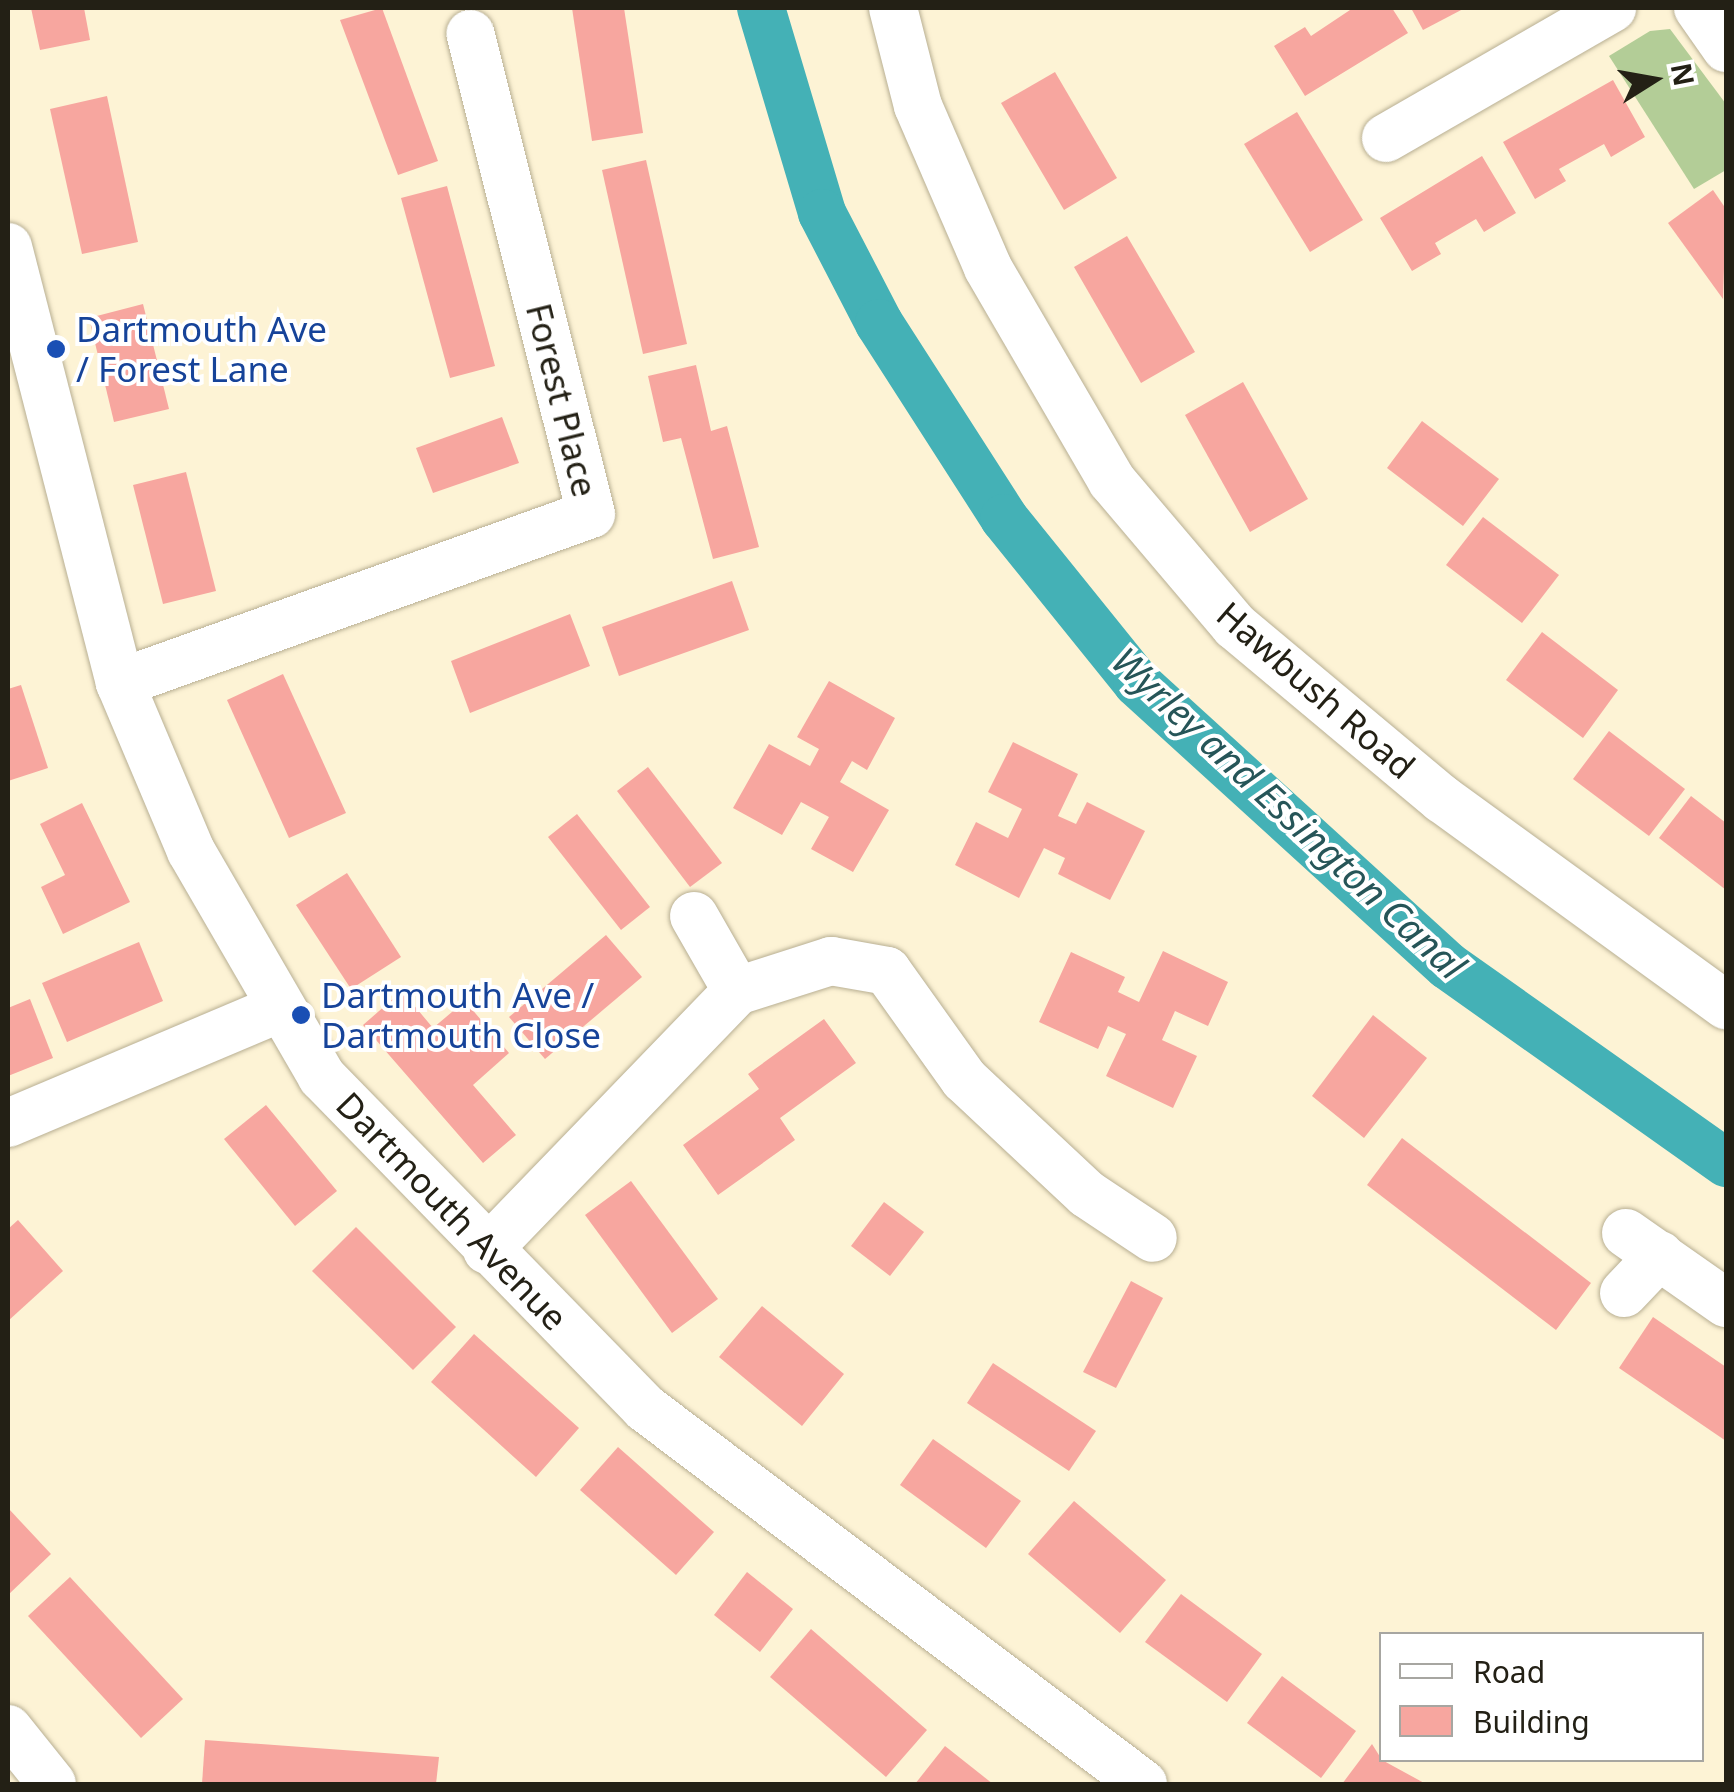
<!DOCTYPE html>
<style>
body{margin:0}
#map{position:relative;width:1734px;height:1792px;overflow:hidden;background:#fdf3d5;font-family:"Noto Sans",sans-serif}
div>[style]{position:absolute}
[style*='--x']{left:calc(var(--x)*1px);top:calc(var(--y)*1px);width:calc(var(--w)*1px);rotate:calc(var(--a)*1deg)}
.green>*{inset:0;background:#b3cd97}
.canal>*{height:48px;margin:-24px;padding:0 24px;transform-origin:24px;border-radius:24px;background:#44b1b6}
.building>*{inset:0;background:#f7a69f}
.roads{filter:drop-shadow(0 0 2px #b8af93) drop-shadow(0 0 2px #b8af93)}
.street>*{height:48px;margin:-24px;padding:0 24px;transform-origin:24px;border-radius:24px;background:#fff}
.dots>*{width:28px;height:28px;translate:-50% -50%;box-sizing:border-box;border:5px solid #fff;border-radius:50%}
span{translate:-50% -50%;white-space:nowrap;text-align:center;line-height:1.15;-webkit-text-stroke:8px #fff;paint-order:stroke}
.transit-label{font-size:35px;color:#164399}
.left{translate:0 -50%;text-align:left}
.street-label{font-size:35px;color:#232015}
.water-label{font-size:38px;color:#265558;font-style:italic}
.frame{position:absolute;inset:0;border:10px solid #232015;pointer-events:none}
.legend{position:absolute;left:1379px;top:1632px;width:325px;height:130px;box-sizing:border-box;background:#fff;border:2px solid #a7a6a1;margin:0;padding:12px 18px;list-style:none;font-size:30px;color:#232015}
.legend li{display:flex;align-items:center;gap:20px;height:50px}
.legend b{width:50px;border:2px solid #a7a6a1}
.north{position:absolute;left:1604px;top:30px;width:100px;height:100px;-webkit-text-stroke:8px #fff;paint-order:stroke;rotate:79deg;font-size:28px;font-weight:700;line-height:40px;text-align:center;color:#232015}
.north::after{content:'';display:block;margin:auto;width:35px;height:45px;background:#232015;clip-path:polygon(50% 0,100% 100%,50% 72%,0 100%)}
</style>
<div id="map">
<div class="green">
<div style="clip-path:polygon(1670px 29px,1726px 104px,1726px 170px,1694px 189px,1609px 56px,1650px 31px)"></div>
</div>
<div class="canal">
<div style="--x:761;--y:8;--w:214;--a:73.4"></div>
<div style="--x:822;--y:213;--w:124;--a:62.6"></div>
<div style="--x:879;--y:323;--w:232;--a:57.3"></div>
<div style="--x:1004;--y:518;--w:212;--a:51.1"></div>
<div style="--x:1137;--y:683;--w:420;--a:42.3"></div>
<div style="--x:1448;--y:966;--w:341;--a:35.3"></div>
</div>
<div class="building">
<div style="clip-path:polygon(31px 8px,84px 8px,90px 40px,40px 50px)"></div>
<div style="clip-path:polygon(382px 8px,438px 161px,398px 175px,340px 20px)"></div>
<div style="clip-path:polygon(572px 8px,624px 8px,643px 133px,592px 141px)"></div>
<div style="clip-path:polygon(1353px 8px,1392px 8px,1408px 33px,1305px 96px,1274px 46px,1305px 27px,1311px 36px)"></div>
<div style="clip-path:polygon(1411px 8px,1465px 8px,1423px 30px)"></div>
<div style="clip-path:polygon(1055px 72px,1117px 178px,1064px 210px,1001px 103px)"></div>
<div style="clip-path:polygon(1613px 80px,1645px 137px,1611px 157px,1604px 144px,1559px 169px,1566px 181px,1535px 199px,1503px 142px)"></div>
<div style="clip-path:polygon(107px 96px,138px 242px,82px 254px,50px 109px)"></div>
<div style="clip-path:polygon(1297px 112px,1363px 220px,1310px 252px,1244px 144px)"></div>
<div style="clip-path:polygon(1482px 156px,1516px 213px,1484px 232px,1476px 219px,1435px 243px,1441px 254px,1412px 271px,1380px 218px)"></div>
<div style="clip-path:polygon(646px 160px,687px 344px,643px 354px,602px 170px)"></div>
<div style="clip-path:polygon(447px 186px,495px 366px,450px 378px,401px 198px)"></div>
<div style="clip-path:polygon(1713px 190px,1726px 209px,1723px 299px,1668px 223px)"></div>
<div style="clip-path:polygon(1127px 236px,1195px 352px,1141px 383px,1074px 267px)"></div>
<div style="clip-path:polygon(143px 304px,169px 409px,114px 422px,89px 318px)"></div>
<div style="clip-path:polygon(696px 365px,711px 431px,727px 426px,759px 547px,713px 559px,681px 438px,663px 442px,648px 376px)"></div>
<div style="clip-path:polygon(1243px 382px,1308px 499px,1250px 532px,1185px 415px)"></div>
<div style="clip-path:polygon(502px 417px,519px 463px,433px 493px,416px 448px)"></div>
<div style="clip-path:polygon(1422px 421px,1499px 479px,1463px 526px,1387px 468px)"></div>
<div style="clip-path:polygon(186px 472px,216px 591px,163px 604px,133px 485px)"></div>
<div style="clip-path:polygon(1483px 517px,1559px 575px,1522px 623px,1446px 565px)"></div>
<div style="clip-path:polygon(732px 581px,749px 630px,619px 676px,602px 627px)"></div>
<div style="clip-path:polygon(570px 614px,590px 666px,470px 713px,451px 661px)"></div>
<div style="clip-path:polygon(1542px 632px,1618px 690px,1583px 738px,1506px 680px)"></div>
<div style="clip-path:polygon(283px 674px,346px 813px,289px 838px,227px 700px)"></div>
<div style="clip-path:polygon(829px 681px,895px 718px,867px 770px,852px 761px,840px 782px,889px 810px,853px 872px,811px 849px,829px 817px,801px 802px,782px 835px,733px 808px,769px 744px,810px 766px,819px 749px,797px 737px)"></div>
<div style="clip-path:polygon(21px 685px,48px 768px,8px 781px,8px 689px)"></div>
<div style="clip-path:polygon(1609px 731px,1685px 789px,1649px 836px,1573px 779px)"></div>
<div style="clip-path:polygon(1013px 742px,1078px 774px,1058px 816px,1076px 824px,1087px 802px,1145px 831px,1110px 900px,1058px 874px,1065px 858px,1044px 848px,1019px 898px,955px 865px,976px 822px,1008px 838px,1022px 809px,988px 792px)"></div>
<div style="clip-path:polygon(648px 767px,722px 863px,690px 887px,617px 791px)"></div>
<div style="clip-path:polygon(1691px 796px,1726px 823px,1726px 890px,1659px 838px)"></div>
<div style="clip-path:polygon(82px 803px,130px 902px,63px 934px,41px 887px,65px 875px,40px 824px)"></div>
<div style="clip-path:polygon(577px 814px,650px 907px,621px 930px,548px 837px)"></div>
<div style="clip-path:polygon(347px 873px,401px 957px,351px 989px,296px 905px)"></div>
<div style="clip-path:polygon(606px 935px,642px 977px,545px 1059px,509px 1017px)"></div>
<div style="clip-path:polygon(139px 942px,163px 1001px,67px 1042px,42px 983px)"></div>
<div style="clip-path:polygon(1163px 951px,1228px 982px,1208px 1026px,1175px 1011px,1162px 1040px,1197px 1056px,1173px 1108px,1106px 1076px,1126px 1034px,1108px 1026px,1098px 1049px,1039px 1022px,1071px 952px,1125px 977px,1118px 992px,1139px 1002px)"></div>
<div style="clip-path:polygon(402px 991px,433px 1028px,465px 1001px,509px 1053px,473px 1085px,516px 1135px,483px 1163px,363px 1025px)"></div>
<div style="clip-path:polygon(30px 999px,53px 1058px,8px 1076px,8px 1008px)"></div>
<div style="clip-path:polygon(1373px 1015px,1427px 1058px,1364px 1138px,1312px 1096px)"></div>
<div style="clip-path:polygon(824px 1019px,856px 1063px,780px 1118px,795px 1140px,718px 1195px,683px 1145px,759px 1089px,748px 1074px)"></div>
<div style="clip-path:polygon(266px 1105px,337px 1191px,295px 1226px,224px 1139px)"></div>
<div style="clip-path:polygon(1402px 1138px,1591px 1283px,1556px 1330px,1367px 1185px)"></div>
<div style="clip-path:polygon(631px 1181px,718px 1299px,672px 1333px,585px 1215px)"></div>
<div style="clip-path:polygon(884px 1202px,924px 1232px,890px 1276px,851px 1246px)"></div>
<div style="clip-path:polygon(18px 1220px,63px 1271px,8px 1321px,8px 1229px)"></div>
<div style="clip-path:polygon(356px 1227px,456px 1327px,413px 1370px,312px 1271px)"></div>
<div style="clip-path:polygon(1131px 1281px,1163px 1298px,1116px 1388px,1083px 1372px)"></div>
<div style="clip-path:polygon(762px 1306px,844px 1374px,802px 1426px,719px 1357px)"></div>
<div style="clip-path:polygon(1653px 1317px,1726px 1367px,1726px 1441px,1619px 1368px)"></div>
<div style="clip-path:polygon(474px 1334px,579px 1428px,536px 1477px,431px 1382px)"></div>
<div style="clip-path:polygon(993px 1363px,1096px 1431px,1069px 1471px,967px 1403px)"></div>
<div style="clip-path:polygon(933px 1439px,1021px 1501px,986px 1548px,900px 1485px)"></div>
<div style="clip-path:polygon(618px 1447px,714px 1532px,676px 1575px,580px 1490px)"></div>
<div style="clip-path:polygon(1074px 1501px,1166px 1580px,1120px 1633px,1028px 1554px)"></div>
<div style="clip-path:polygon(8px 1508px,51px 1554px,8px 1595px)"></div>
<div style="clip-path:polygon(747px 1572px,793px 1609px,760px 1652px,714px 1615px)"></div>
<div style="clip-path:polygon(70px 1577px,183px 1699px,141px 1738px,28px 1616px)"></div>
<div style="clip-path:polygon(1181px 1594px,1262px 1654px,1227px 1702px,1145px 1642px)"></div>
<div style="clip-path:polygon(811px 1629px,927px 1730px,886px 1777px,770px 1677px)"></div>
<div style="clip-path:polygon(1282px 1676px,1356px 1731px,1321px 1778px,1247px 1723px)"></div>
<div style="clip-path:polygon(205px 1740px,439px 1757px,436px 1784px,202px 1784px)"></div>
<div style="clip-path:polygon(1372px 1744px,1382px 1760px,1426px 1784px,1342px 1784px)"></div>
<div style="clip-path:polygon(945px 1746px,993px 1784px,915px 1784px)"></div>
</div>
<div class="roads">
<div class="street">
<div style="--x:893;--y:8;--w:101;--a:75.7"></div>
<div style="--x:918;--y:106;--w:176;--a:66.6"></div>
<div style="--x:988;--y:268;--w:246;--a:59.8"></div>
<div style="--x:1112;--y:481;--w:190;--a:49.7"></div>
<div style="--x:1235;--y:626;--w:270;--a:39.9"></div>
<div style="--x:1442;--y:799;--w:351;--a:36"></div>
<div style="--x:1698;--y:8;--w:49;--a:55"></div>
<div style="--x:1386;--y:138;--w:261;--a:-29.9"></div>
<div style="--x:8;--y:247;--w:450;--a:75.6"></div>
<div style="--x:120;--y:683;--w:182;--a:67.1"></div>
<div style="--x:191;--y:851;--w:261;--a:59.9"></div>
<div style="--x:322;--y:1077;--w:462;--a:45.7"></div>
<div style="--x:645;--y:1408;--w:624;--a:37.05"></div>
<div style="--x:120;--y:683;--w:500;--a:-19.74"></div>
<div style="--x:591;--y:514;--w:495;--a:-104.1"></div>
<div style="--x:694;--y:916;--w:86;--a:60.2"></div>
<div style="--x:8;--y:1123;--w:291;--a:-22.9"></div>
<div style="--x:1626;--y:1233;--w:122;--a:35"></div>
<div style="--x:487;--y:1250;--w:360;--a:-46"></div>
<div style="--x:737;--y:991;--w:99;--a:-17.7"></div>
<div style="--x:831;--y:961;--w:57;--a:10.1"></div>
<div style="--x:887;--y:971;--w:133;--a:54.5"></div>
<div style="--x:964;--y:1079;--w:168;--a:43.1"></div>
<div style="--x:1087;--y:1194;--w:79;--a:33.7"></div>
<div style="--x:1624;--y:1293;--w:52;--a:-46.5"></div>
<div style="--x:8;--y:1729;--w:70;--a:51.3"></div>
</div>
</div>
<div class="dots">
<div style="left:56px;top:349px;background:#1a4fb4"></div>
<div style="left:301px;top:1015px;background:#1a4fb4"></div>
</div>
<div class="transit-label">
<span class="left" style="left:76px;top:349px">Dartmouth Ave<br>/ Forest Lane</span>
<span class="left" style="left:321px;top:1015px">Dartmouth Ave /<br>Dartmouth Close</span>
</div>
<div class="street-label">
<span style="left:562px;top:400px;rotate:76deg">Forest Place</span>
<span style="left:1316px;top:690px;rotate:41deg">Hawbush Road</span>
<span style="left:452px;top:1211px;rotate:46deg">Dartmouth Avenue</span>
</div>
<div class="water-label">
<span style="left:1289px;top:813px;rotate:43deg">Wyrley and Essington Canal</span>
</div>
<div class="frame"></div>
<ul class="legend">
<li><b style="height:12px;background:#fff"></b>Road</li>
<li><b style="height:28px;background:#f7a69f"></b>Building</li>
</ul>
<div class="north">N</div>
</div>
